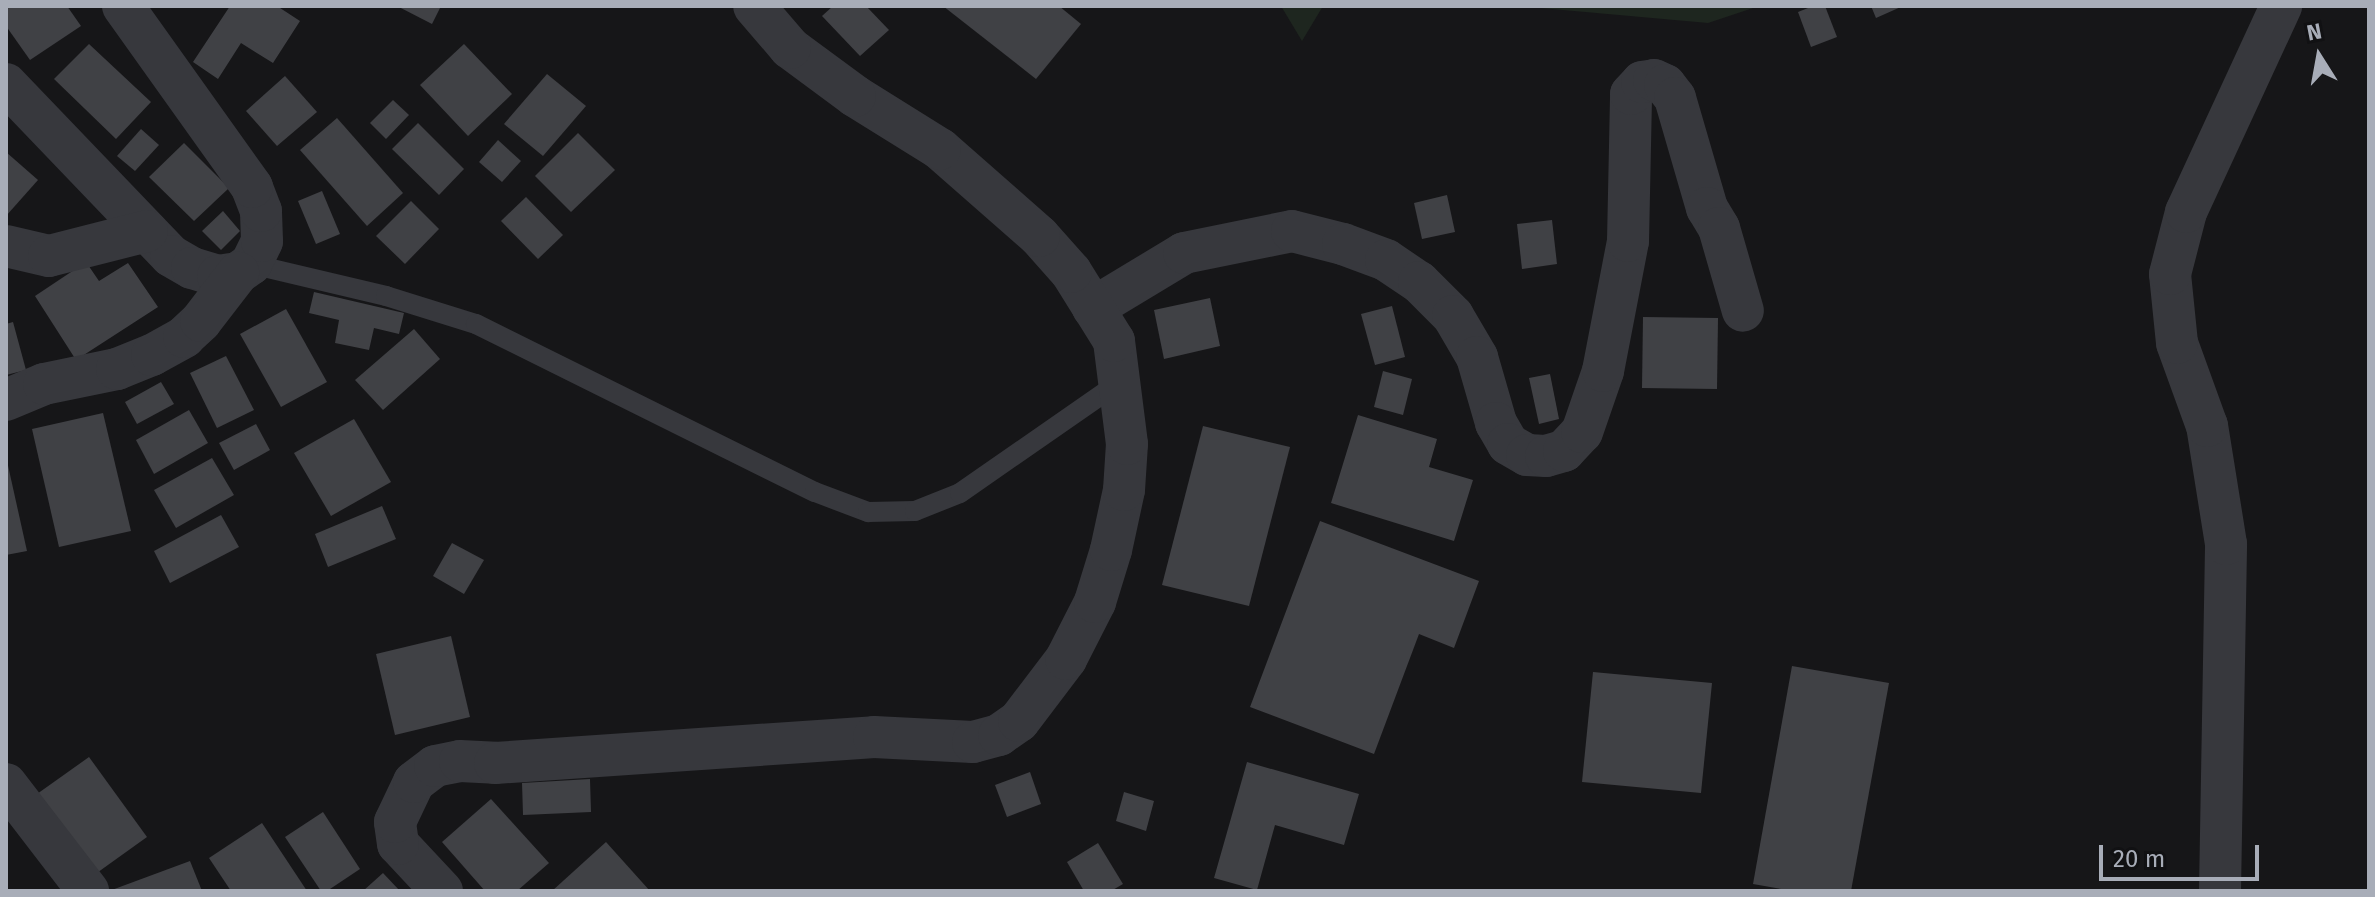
<!DOCTYPE html>
<style>
body{margin:0}
#map{position:relative;width:2375px;height:897px;overflow:hidden;background:#161618;font-family:"Fira Sans",sans-serif}
div>[style]{position:absolute}
[style*='--x']{left:calc(var(--x)*1px);top:calc(var(--y)*1px);width:calc(var(--w)*1px);rotate:calc(var(--a)*1deg)}
.green>*{inset:0;background:#1e261f}
.building>*{inset:0;background:#404145}
.lane>*{height:20px;margin:-10px;padding:0 10px;transform-origin:10px;border-radius:10px;background:#37383d}
.street>*{height:42px;margin:-21px;padding:0 21px;transform-origin:21px;border-radius:21px;background:#37383d}
span{translate:-50% -50%;white-space:nowrap;text-align:center;line-height:1.15;-webkit-text-stroke:6px #111113;paint-order:stroke}
.frame{position:absolute;inset:0;border:8px solid #a8adb8;pointer-events:none}
.north{position:absolute;left:2279px;top:16px;width:80px;height:80px;-webkit-text-stroke:6px #111113;paint-order:stroke;rotate:349deg;font-size:22px;font-weight:700;line-height:32px;text-align:center;color:#a8adb8}
.north::after{content:'';display:block;margin:auto;width:28px;height:36px;background:#a8adb8;clip-path:polygon(50% 0,100% 100%,50% 72%,0 100%)}
.scale{position:absolute;left:2099px;top:845px;width:160px;height:36px;box-sizing:border-box;border:4px solid #a8adb8;border-top:0;padding-left:10px;font-size:24px;line-height:28px;white-space:nowrap;color:#a8adb8;-webkit-text-stroke:6px #111113;paint-order:stroke}
</style>
<div id="map">
<div class="green">
<div style="clip-path:polygon(1281px 6px,1323px 6px,1302px 41px)"></div>
<div style="clip-path:polygon(1519px 6px,1759px 6px,1708px 23px)"></div>
</div>
<div class="building">
<div style="clip-path:polygon(6px 6px,67px 6px,81px 26px,30px 60px,6px 26px)"></div>
<div style="clip-path:polygon(230px 6px,277px 6px,300px 21px,273px 63px,241px 43px,218px 79px,193px 62px)"></div>
<div style="clip-path:polygon(397px 6px,441px 6px,432px 24px)"></div>
<div style="clip-path:polygon(833px 6px,866px 6px,889px 30px,860px 56px,822px 16px)"></div>
<div style="clip-path:polygon(943px 6px,1059px 6px,1081px 24px,1036px 79px)"></div>
<div style="clip-path:polygon(1813px 6px,1825px 6px,1837px 37px,1811px 47px,1798px 12px)"></div>
<div style="clip-path:polygon(1871px 6px,1903px 6px,1876px 18px)"></div>
<div style="clip-path:polygon(89px 44px,151px 102px,116px 139px,54px 79px)"></div>
<div style="clip-path:polygon(464px 44px,512px 94px,468px 136px,420px 85px)"></div>
<div style="clip-path:polygon(547px 74px,586px 106px,543px 156px,504px 124px)"></div>
<div style="clip-path:polygon(285px 76px,317px 112px,277px 146px,246px 111px)"></div>
<div style="clip-path:polygon(393px 100px,409px 115px,386px 139px,370px 123px)"></div>
<div style="clip-path:polygon(337px 118px,403px 193px,367px 226px,300px 150px)"></div>
<div style="clip-path:polygon(418px 123px,464px 169px,439px 195px,392px 149px)"></div>
<div style="clip-path:polygon(141px 129px,159px 145px,135px 171px,117px 156px)"></div>
<div style="clip-path:polygon(578px 133px,615px 170px,571px 212px,535px 176px)"></div>
<div style="clip-path:polygon(498px 140px,521px 161px,502px 182px,479px 162px)"></div>
<div style="clip-path:polygon(184px 143px,229px 188px,194px 221px,149px 177px)"></div>
<div style="clip-path:polygon(6px 152px,38px 180px,6px 216px)"></div>
<div style="clip-path:polygon(322px 191px,340px 234px,316px 244px,298px 201px)"></div>
<div style="clip-path:polygon(1447px 195px,1455px 232px,1422px 239px,1414px 203px)"></div>
<div style="clip-path:polygon(526px 197px,563px 235px,538px 259px,501px 221px)"></div>
<div style="clip-path:polygon(411px 201px,439px 229px,405px 264px,376px 236px)"></div>
<div style="clip-path:polygon(223px 211px,240px 231px,221px 250px,202px 231px)"></div>
<div style="clip-path:polygon(1552px 220px,1557px 264px,1522px 269px,1517px 224px)"></div>
<div style="clip-path:polygon(86px 262px,99px 281px,128px 263px,158px 307px,76px 360px,35px 296px)"></div>
<div style="clip-path:polygon(314px 292px,404px 313px,399px 334px,374px 328px,369px 350px,335px 343px,339px 320px,309px 313px)"></div>
<div style="clip-path:polygon(1210px 298px,1220px 346px,1164px 359px,1154px 310px)"></div>
<div style="clip-path:polygon(1392px 306px,1405px 357px,1375px 365px,1361px 314px)"></div>
<div style="clip-path:polygon(286px 309px,327px 382px,281px 407px,240px 334px)"></div>
<div style="clip-path:polygon(1643px 317px,1718px 318px,1717px 389px,1642px 388px)"></div>
<div style="clip-path:polygon(13px 322px,26px 370px,6px 375px,6px 324px)"></div>
<div style="clip-path:polygon(414px 329px,440px 359px,383px 410px,355px 380px)"></div>
<div style="clip-path:polygon(226px 356px,254px 410px,217px 428px,190px 373px)"></div>
<div style="clip-path:polygon(1383px 371px,1412px 379px,1403px 415px,1374px 407px)"></div>
<div style="clip-path:polygon(1550px 374px,1559px 419px,1539px 424px,1529px 378px)"></div>
<div style="clip-path:polygon(161px 382px,174px 404px,137px 424px,125px 402px)"></div>
<div style="clip-path:polygon(189px 410px,208px 443px,154px 474px,136px 440px)"></div>
<div style="clip-path:polygon(103px 413px,131px 531px,59px 547px,32px 429px)"></div>
<div style="clip-path:polygon(1358px 415px,1437px 439px,1429px 467px,1473px 480px,1454px 541px,1331px 503px)"></div>
<div style="clip-path:polygon(354px 419px,391px 482px,331px 516px,294px 453px)"></div>
<div style="clip-path:polygon(256px 424px,270px 450px,234px 470px,219px 443px)"></div>
<div style="clip-path:polygon(1203px 426px,1290px 447px,1249px 606px,1162px 585px)"></div>
<div style="clip-path:polygon(212px 458px,234px 495px,176px 528px,154px 490px)"></div>
<div style="clip-path:polygon(7px 461px,27px 551px,6px 555px,6px 462px)"></div>
<div style="clip-path:polygon(382px 506px,396px 539px,328px 567px,315px 534px)"></div>
<div style="clip-path:polygon(221px 515px,239px 547px,170px 583px,154px 551px)"></div>
<div style="clip-path:polygon(1320px 521px,1479px 581px,1454px 648px,1419px 634px,1374px 754px,1250px 707px)"></div>
<div style="clip-path:polygon(452px 543px,484px 560px,464px 594px,433px 576px)"></div>
<div style="clip-path:polygon(451px 636px,470px 717px,395px 735px,376px 654px)"></div>
<div style="clip-path:polygon(1792px 666px,1889px 683px,1851px 891px,1793px 891px,1753px 884px)"></div>
<div style="clip-path:polygon(1593px 672px,1712px 683px,1701px 793px,1582px 782px)"></div>
<div style="clip-path:polygon(89px 757px,147px 837px,94px 875px,37px 794px)"></div>
<div style="clip-path:polygon(1247px 762px,1359px 794px,1344px 845px,1275px 825px,1257px 890px,1214px 878px)"></div>
<div style="clip-path:polygon(1030px 772px,1041px 804px,1007px 817px,995px 785px)"></div>
<div style="clip-path:polygon(590px 779px,591px 812px,523px 815px,522px 783px)"></div>
<div style="clip-path:polygon(1124px 792px,1154px 801px,1146px 831px,1116px 821px)"></div>
<div style="clip-path:polygon(491px 799px,549px 863px,517px 891px,485px 891px,442px 842px)"></div>
<div style="clip-path:polygon(323px 812px,360px 869px,327px 891px,321px 891px,285px 837px)"></div>
<div style="clip-path:polygon(262px 823px,307px 891px,231px 891px,209px 858px)"></div>
<div style="clip-path:polygon(606px 842px,650px 891px,552px 891px)"></div>
<div style="clip-path:polygon(1098px 843px,1123px 884px,1111px 891px,1084px 891px,1067px 862px)"></div>
<div style="clip-path:polygon(190px 861px,202px 891px,109px 891px)"></div>
<div style="clip-path:polygon(383px 873px,400px 891px,363px 891px)"></div>
</div>
<div class="lane">
<div style="--x:251;--y:264;--w:139;--a:13.3"></div>
<div style="--x:386;--y:296;--w:94;--a:17.3"></div>
<div style="--x:476;--y:324;--w:378;--a:26.4"></div>
<div style="--x:815;--y:492;--w:57;--a:20.7"></div>
<div style="--x:868;--y:512;--w:47;--a:-1.2"></div>
<div style="--x:915;--y:511;--w:48;--a:-21.8"></div>
<div style="--x:960;--y:493;--w:195;--a:-34.8"></div>
</div>
<div class="street">
<div style="--x:6;--y:84;--w:238;--a:46.2"></div>
<div style="--x:171;--y:256;--w:24;--a:30"></div>
<div style="--x:192;--y:268;--w:27;--a:17"></div>
<div style="--x:218;--y:276;--w:20;--a:-9"></div>
<div style="--x:238;--y:273;--w:16;--a:-35"></div>
<div style="--x:251;--y:264;--w:25;--a:-64"></div>
<div style="--x:262;--y:241;--w:30;--a:-92"></div>
<div style="--x:261;--y:211;--w:26;--a:-111"></div>
<div style="--x:252;--y:187;--w:222;--a:-125.5"></div>
<div style="--x:6;--y:246;--w:44;--a:13.1"></div>
<div style="--x:49;--y:256;--w:101;--a:-14.3"></div>
<div style="--x:1093;--y:308;--w:106;--a:-31.1"></div>
<div style="--x:1184;--y:253;--w:110;--a:-11.5"></div>
<div style="--x:1292;--y:231;--w:53;--a:14.3"></div>
<div style="--x:1343;--y:244;--w:46;--a:20.4"></div>
<div style="--x:1386;--y:260;--w:40;--a:34"></div>
<div style="--x:1419;--y:282;--w:48;--a:45"></div>
<div style="--x:1453;--y:316;--w:48;--a:59.7"></div>
<div style="--x:1477;--y:357;--w:69;--a:73.9"></div>
<div style="--x:1496;--y:423;--w:24;--a:60"></div>
<div style="--x:1508;--y:444;--w:22;--a:30"></div>
<div style="--x:1527;--y:455;--w:19;--a:3"></div>
<div style="--x:1546;--y:456;--w:19;--a:-16"></div>
<div style="--x:1564;--y:451;--w:26;--a:-47"></div>
<div style="--x:1582;--y:432;--w:65;--a:-71"></div>
<div style="--x:1603;--y:371;--w:132;--a:-79.1"></div>
<div style="--x:1628;--y:241;--w:147;--a:-88.8"></div>
<div style="--x:1631;--y:94;--w:16;--a:-47"></div>
<div style="--x:1642;--y:82;--w:12;--a:-9"></div>
<div style="--x:1654;--y:80;--w:12;--a:24"></div>
<div style="--x:1665;--y:85;--w:16;--a:52"></div>
<div style="--x:1675;--y:98;--w:115;--a:73.8"></div>
<div style="--x:1707;--y:208;--w:23;--a:59"></div>
<div style="--x:1719;--y:228;--w:86;--a:73.9"></div>
<div style="--x:6;--y:400;--w:41;--a:-22.8"></div>
<div style="--x:44;--y:384;--w:75;--a:-11.6"></div>
<div style="--x:117;--y:369;--w:38;--a:-22"></div>
<div style="--x:152;--y:355;--w:37;--a:-29"></div>
<div style="--x:184;--y:337;--w:23;--a:-43"></div>
<div style="--x:201;--y:321;--w:61;--a:-52.4"></div>
<div style="--x:6;--y:784;--w:135;--a:52.5"></div>
<div style="--x:442;--y:891;--w:64;--a:-133.1"></div>
<div style="--x:398;--y:844;--w:22;--a:-98"></div>
<div style="--x:395;--y:822;--w:44;--a:-64.6"></div>
<div style="--x:414;--y:782;--w:26;--a:-37"></div>
<div style="--x:435;--y:766;--w:25;--a:-11"></div>
<div style="--x:460;--y:761;--w:35;--a:3"></div>
<div style="--x:495;--y:763;--w:380;--a:-3.9"></div>
<div style="--x:874;--y:737;--w:99;--a:2.9"></div>
<div style="--x:973;--y:742;--w:27;--a:-15"></div>
<div style="--x:999;--y:735;--w:24;--a:-35"></div>
<div style="--x:1019;--y:721;--w:78;--a:-52.8"></div>
<div style="--x:1066;--y:659;--w:64;--a:-63"></div>
<div style="--x:1095;--y:602;--w:54;--a:-72.9"></div>
<div style="--x:1111;--y:550;--w:61;--a:-77.8"></div>
<div style="--x:1124;--y:490;--w:46;--a:-86.3"></div>
<div style="--x:1127;--y:444;--w:104;--a:-97.2"></div>
<div style="--x:1114;--y:341;--w:81;--a:-121.9"></div>
<div style="--x:1071;--y:272;--w:48;--a:-131.6"></div>
<div style="--x:1039;--y:236;--w:132;--a:-138.7"></div>
<div style="--x:940;--y:149;--w:100;--a:-148.1"></div>
<div style="--x:855;--y:96;--w:81;--a:-143.6"></div>
<div style="--x:790;--y:48;--w:55;--a:-130.6"></div>
<div style="--x:2220;--y:891;--w:347;--a:-89"></div>
<div style="--x:2226;--y:544;--w:120;--a:-99.1"></div>
<div style="--x:2207;--y:426;--w:88;--a:-109.9"></div>
<div style="--x:2177;--y:343;--w:69;--a:-95.8"></div>
<div style="--x:2170;--y:274;--w:64;--a:-75.5"></div>
<div style="--x:2186;--y:212;--w:227;--a:-65.2"></div>
</div>
<div class="frame"></div>
<div class="north">N</div>
<div class="scale">20 m</div>
</div>
